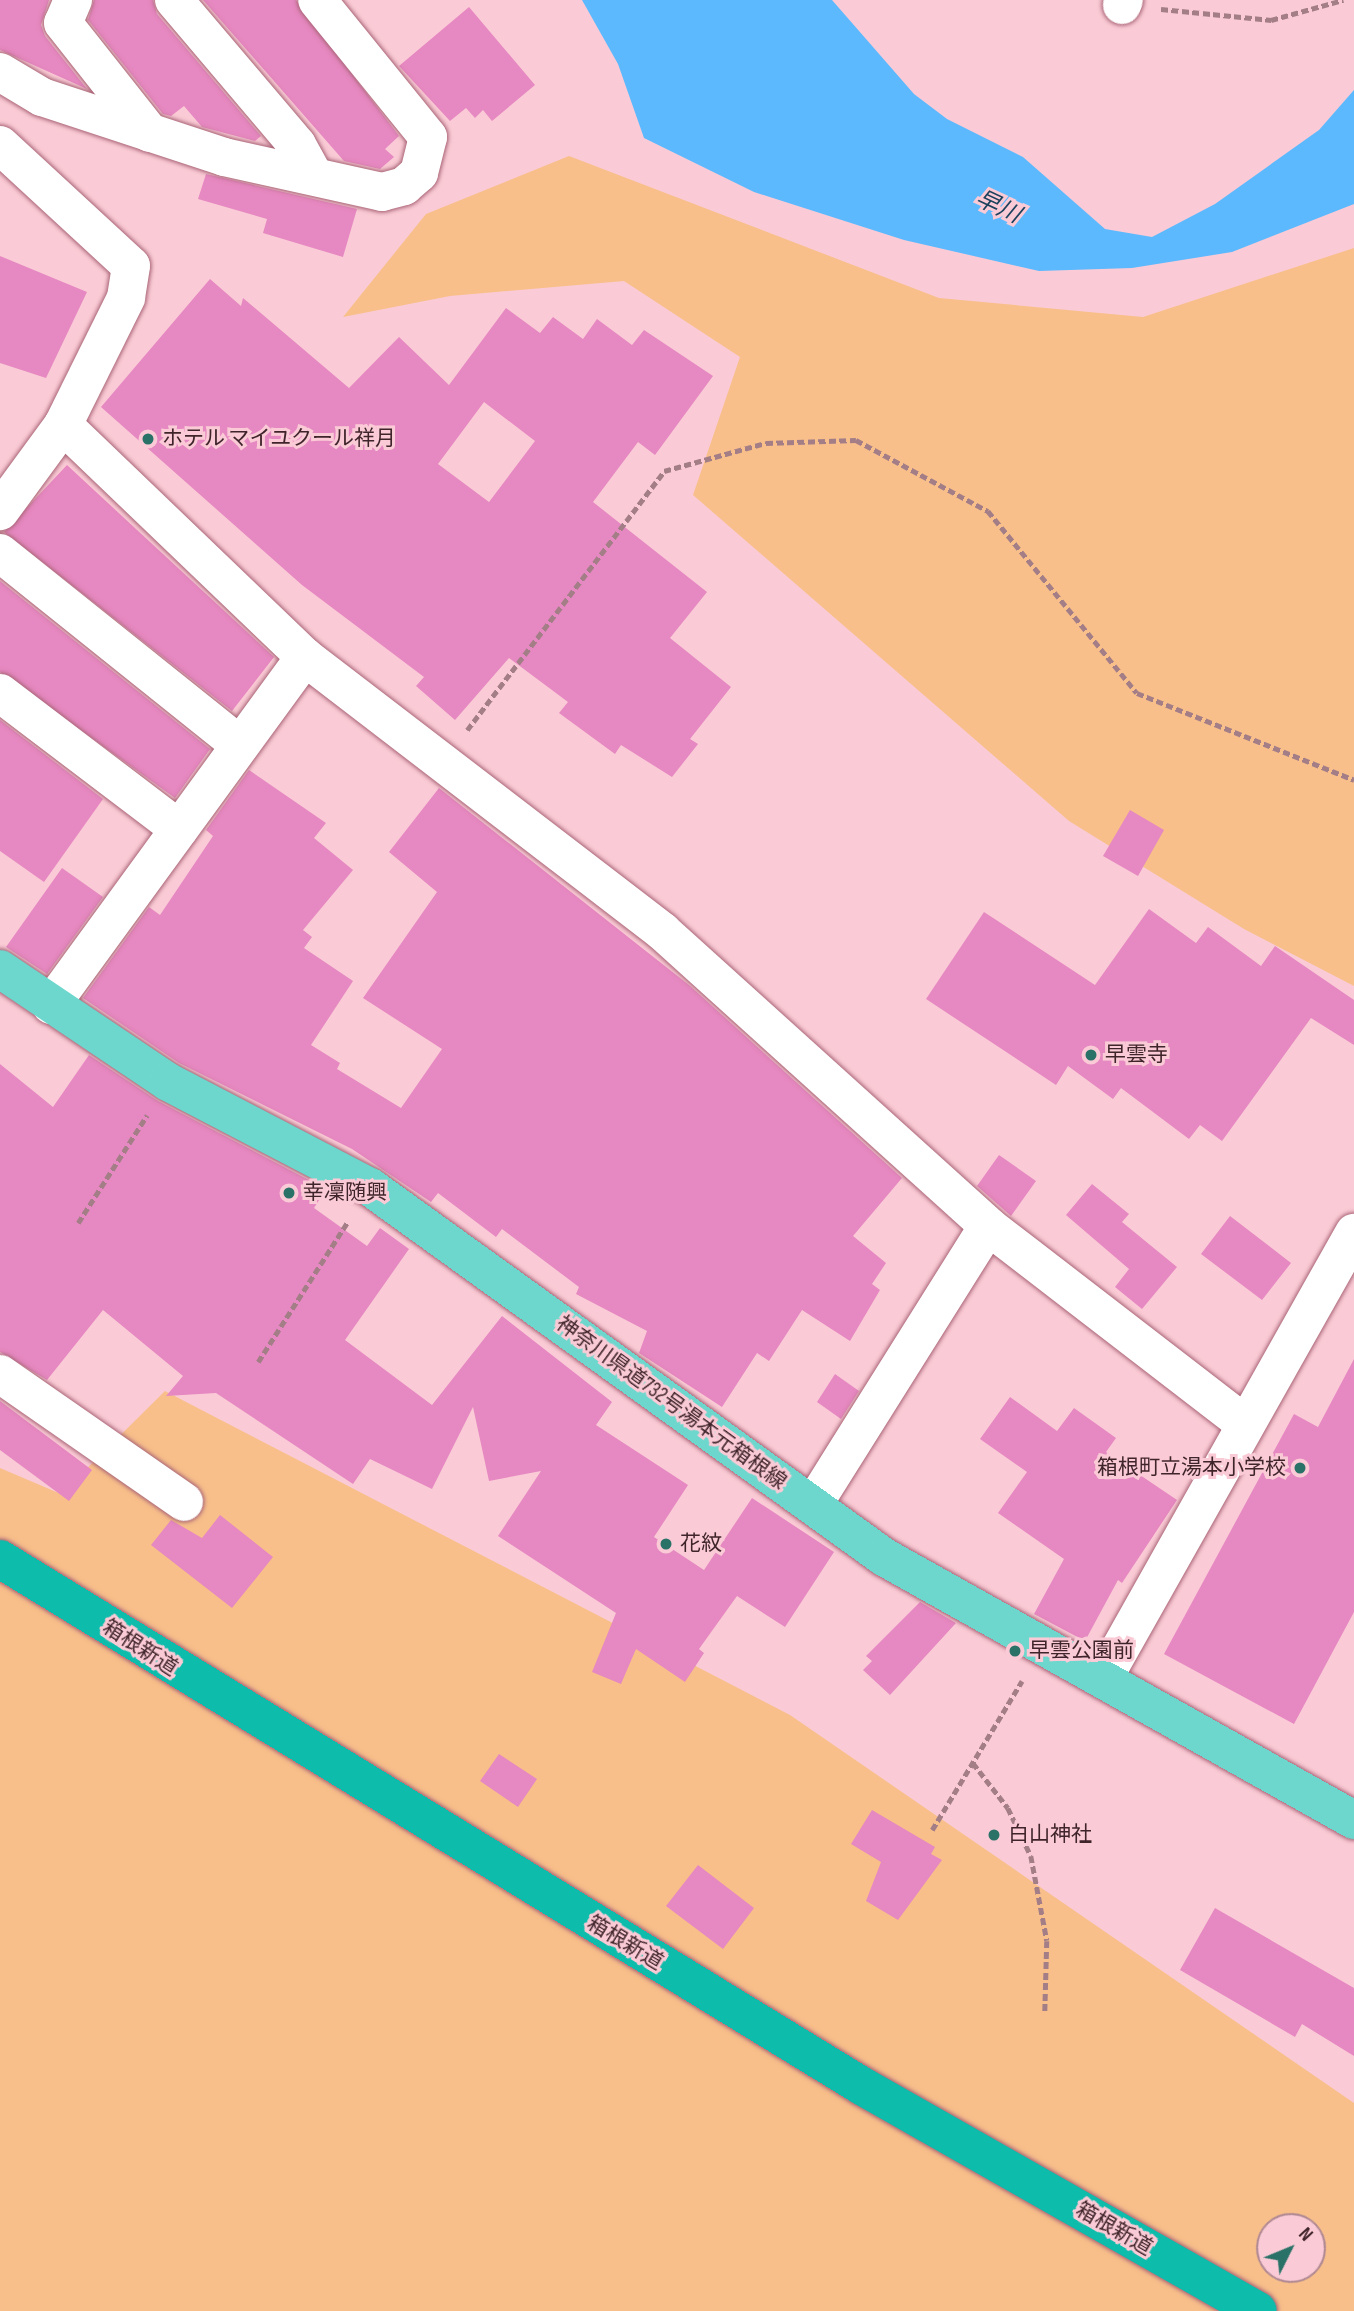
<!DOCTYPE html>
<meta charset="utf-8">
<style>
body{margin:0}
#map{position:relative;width:1354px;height:2311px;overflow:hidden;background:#facbd6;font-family:"Sofia Sans Condensed","Noto Sans JP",sans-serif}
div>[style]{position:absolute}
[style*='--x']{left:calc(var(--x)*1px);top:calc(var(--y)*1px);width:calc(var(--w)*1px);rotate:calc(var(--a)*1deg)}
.green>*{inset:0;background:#f8bf8a}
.water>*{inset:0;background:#5cb9fe}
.building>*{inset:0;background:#e688c1}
.path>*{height:4.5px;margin-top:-2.25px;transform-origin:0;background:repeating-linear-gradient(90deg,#a47e87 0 7px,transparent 0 10.5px)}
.roads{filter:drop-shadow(0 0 2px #a96476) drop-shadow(0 0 2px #a96476)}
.minor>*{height:38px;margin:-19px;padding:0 19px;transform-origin:19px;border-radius:19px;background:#fff}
.major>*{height:38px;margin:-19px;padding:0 19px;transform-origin:19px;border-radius:19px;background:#6ed7cd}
.highway>*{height:38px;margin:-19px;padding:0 19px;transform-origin:19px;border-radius:19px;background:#0ebcab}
.dots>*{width:19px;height:19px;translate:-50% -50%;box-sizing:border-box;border:4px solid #facbd6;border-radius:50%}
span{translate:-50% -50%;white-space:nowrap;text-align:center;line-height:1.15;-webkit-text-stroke:6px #facbd6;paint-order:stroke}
.poi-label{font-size:21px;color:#40242b}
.left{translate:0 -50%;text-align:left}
.right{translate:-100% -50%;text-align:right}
.street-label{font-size:21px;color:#40242b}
.water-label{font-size:23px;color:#1b415d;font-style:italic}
.north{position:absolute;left:1256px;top:2213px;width:70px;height:70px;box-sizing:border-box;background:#facbd6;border:2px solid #b08892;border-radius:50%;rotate:47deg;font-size:19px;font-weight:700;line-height:28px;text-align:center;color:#40242b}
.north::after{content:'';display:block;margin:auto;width:24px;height:32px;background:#2a7168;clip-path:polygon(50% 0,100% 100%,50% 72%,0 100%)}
</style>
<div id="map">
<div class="green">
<div style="clip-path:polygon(569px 156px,939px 298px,1143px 317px,1354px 248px,1354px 986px,1244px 929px,1069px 821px,693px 495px,740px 357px,624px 281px,450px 296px,343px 317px,426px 214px)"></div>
<div style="clip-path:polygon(evenodd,165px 1391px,790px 1715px,1354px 2103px,1354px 2311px,0 2311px,0 1468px,61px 1494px,165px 1391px,1270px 2227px,1312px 2227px,1312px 2269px,1270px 2269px,1270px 2227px)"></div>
</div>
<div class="water">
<div style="clip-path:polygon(582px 0,832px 0,914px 94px,947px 119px,1023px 157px,1105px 229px,1152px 237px,1215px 204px,1319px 130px,1354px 90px,1354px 204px,1232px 252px,1132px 268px,1039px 271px,904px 240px,754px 192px,644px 138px,618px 64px)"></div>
</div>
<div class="building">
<div style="clip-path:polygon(0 0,49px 0,41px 25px,45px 36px,87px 89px,0 50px)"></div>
<div style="clip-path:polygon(94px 0,153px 0,157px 14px,261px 136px,255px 141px,202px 127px,184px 106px,171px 116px,163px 114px,88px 20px)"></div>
<div style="clip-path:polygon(203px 0,296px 0,399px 136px,385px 149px,394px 157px,380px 169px,344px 161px)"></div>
<div style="clip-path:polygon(469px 7px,535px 85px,492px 121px,483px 110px,475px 118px,466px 108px,450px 121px,399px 66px)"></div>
<div style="clip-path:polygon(206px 174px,357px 209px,343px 257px,263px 233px,267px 219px,198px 199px)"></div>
<div style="clip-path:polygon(0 256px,87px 292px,46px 378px,0 363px)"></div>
<div style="clip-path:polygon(evenodd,210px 279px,241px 306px,243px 298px,349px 388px,399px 337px,449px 385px,506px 308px,540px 333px,553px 317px,583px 339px,597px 319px,632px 345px,644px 330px,713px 376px,655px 455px,638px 442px,593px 502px,707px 592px,670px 638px,731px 687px,690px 739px,698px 744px,672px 777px,621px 745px,615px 754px,559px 713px,568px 702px,509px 658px,455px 720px,416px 686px,424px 677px,302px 585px,101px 407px,210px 279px,484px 402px,535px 441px,489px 502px,438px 464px,484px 402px)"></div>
<div style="clip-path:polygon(67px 465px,274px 657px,232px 711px,4px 532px)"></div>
<div style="clip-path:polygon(0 581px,210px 749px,175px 798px,0 672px)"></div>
<div style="clip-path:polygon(0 720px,103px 799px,44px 882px,0 851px)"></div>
<div style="clip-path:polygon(249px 770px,326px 823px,314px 838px,353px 870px,303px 930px,312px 937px,304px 948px,353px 981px,311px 1045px,340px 1063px,337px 1069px,401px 1108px,442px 1049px,363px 998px,437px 892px,389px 852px,439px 788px,689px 985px,902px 1178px,853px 1236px,886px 1263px,872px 1284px,880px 1290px,850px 1341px,802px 1310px,769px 1361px,757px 1353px,722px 1407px,639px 1353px,647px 1331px,576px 1294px,579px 1287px,502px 1229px,496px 1237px,438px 1193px,431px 1202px,352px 1149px,179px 1063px,83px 998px,149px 907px,160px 915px,213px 836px,206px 830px)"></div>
<div style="clip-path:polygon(1130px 810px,1164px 830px,1138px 876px,1103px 856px)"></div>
<div style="clip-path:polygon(62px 868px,103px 897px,47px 974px,6px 947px)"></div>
<div style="clip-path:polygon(1149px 909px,1196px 943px,1208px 927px,1261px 966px,1275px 946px,1354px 1000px,1354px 1045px,1311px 1018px,1222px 1141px,1200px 1125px,1189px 1139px,1121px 1088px,1113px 1099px,1068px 1066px,1056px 1085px,926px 999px,984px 912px,1095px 985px)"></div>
<div style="clip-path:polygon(89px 1055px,158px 1101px,326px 1189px,314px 1208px,367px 1246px,380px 1228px,409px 1249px,345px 1340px,432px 1405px,502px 1316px,612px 1402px,596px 1425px,688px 1485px,654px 1537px,704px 1570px,752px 1498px,834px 1552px,785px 1627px,737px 1596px,699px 1649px,704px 1653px,685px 1682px,636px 1649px,621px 1684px,592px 1672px,616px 1613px,498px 1536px,541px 1471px,489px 1481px,473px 1407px,432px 1489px,370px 1459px,353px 1484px,216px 1393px,166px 1396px,183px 1376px,103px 1310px,47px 1380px,0 1352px,0 1064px,53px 1107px)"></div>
<div style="clip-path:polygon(999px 1155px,1036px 1181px,1011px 1216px,977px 1186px)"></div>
<div style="clip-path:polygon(1092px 1184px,1129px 1214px,1122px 1222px,1177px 1267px,1142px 1309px,1115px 1287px,1129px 1269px,1066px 1215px)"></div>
<div style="clip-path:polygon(1230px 1216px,1291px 1263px,1262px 1300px,1201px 1254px)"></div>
<div style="clip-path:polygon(1354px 1359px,1354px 1612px,1294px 1724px,1164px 1654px,1294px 1414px,1318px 1427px)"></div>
<div style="clip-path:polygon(835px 1374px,859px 1391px,841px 1419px,817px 1402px)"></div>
<div style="clip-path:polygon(1010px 1397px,1057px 1431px,1074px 1408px,1116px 1438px,1106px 1452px,1177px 1500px,1122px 1583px,1118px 1580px,1085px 1641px,1034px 1614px,1064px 1559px,998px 1513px,1027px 1472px,980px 1439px)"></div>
<div style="clip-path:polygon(0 1401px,92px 1470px,69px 1501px,0 1450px)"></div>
<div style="clip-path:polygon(220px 1515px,273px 1557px,232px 1608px,151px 1545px,171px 1520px,202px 1538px)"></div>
<div style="clip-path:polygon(920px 1602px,956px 1623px,890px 1695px,863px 1670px,872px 1661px,866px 1656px)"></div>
<div style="clip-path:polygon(499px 1754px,537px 1779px,518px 1807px,480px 1781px)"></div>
<div style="clip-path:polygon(872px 1810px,935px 1847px,931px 1854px,942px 1860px,898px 1920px,866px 1901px,881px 1862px,851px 1844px)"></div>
<div style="clip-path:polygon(698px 1865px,754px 1908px,723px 1949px,666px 1906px)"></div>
<div style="clip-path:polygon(1215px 1908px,1354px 1988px,1354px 2056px,1302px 2024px,1295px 2037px,1180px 1970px)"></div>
</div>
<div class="path">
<div style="--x:1161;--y:9;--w:111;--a:5.7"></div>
<div style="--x:1271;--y:20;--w:75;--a:-15.5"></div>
<div style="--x:467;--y:730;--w:325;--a:-52.7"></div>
<div style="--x:664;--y:471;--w:106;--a:-15.4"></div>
<div style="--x:766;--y:443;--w:90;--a:-1.9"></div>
<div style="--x:856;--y:440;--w:150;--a:28.3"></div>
<div style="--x:988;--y:511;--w:235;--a:50.7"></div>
<div style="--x:1137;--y:693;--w:234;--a:21.8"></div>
<div style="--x:78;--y:1223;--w:128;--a:-57.4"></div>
<div style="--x:258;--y:1362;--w:167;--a:-57.4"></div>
<div style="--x:973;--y:1763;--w:57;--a:52.1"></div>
<div style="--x:1008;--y:1808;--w:53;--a:64.4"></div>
<div style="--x:1031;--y:1856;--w:86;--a:79.3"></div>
<div style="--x:1047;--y:1941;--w:70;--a:91.6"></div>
<div style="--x:932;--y:1830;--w:174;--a:-58.9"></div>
</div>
<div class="roads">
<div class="minor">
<div style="--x:73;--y:0;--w:25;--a:113"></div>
<div style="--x:63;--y:23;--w:140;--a:51.7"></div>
<div style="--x:174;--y:0;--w:190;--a:49.7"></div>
<div style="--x:297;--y:145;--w:31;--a:61"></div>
<div style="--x:1122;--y:5;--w:5;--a:-68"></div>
<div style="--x:0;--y:72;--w:49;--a:30.8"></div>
<div style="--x:42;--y:97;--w:192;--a:18.2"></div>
<div style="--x:224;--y:157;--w:162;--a:12.5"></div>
<div style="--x:382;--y:192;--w:23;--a:-15"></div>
<div style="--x:404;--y:186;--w:20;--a:-41"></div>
<div style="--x:419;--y:173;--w:37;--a:-76"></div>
<div style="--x:428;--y:137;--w:176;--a:-129"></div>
<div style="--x:0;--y:145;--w:178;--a:42.7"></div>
<div style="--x:131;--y:266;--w:32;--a:99"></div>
<div style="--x:126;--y:298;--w:142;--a:116.4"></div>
<div style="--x:63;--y:425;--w:107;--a:126.2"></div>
<div style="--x:63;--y:425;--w:335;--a:43.8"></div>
<div style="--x:305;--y:657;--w:451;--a:37.5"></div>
<div style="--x:663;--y:932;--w:438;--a:42.1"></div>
<div style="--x:988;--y:1226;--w:324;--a:37.6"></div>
<div style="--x:0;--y:553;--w:307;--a:38.7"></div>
<div style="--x:0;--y:693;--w:225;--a:37.2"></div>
<div style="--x:51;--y:1005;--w:431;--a:-53.9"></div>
<div style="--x:0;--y:1374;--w:224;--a:34.8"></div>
<div style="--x:813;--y:1505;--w:329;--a:-57.9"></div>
<div style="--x:1103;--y:1679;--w:512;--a:-60.63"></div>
</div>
<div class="major">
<div style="--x:0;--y:969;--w:202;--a:33.9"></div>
<div style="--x:168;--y:1082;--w:228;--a:27.5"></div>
<div style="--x:370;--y:1187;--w:633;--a:35.75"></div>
<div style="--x:884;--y:1557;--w:539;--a:29.23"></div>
</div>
<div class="highway">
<div style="--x:0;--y:1559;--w:1010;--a:31.44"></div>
<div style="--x:862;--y:2086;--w:455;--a:29.6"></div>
</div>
</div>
<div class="dots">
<div style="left:148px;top:439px;background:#2a7168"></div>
<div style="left:1091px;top:1055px;background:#2a7168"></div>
<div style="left:289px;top:1193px;background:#2a7168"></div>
<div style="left:1300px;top:1468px;background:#2a7168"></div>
<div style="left:666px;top:1544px;background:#2a7168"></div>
<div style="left:1015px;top:1651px;background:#2a7168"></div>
<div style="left:994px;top:1835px;background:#2a7168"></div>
</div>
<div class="poi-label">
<span class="left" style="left:162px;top:439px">ホテル マイユクール祥月</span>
<span class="left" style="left:1105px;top:1055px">早雲寺</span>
<span class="left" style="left:303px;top:1193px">幸凜随興</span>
<span class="right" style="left:1286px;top:1468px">箱根町立湯本小学校</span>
<span class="left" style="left:680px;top:1544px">花紋</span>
<span class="left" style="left:1029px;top:1651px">早雲公園前</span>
<span class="left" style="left:1008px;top:1835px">白山神社</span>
</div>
<div class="street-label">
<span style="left:671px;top:1403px;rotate:36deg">神奈川県道732号湯本元箱根線</span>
<span style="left:140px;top:1648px;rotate:33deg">箱根新道</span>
<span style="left:625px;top:1943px;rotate:31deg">箱根新道</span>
<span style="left:1114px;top:2229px;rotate:30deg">箱根新道</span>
</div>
<div class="water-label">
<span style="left:998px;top:207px;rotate:25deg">早川</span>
</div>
<div class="north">N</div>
</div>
